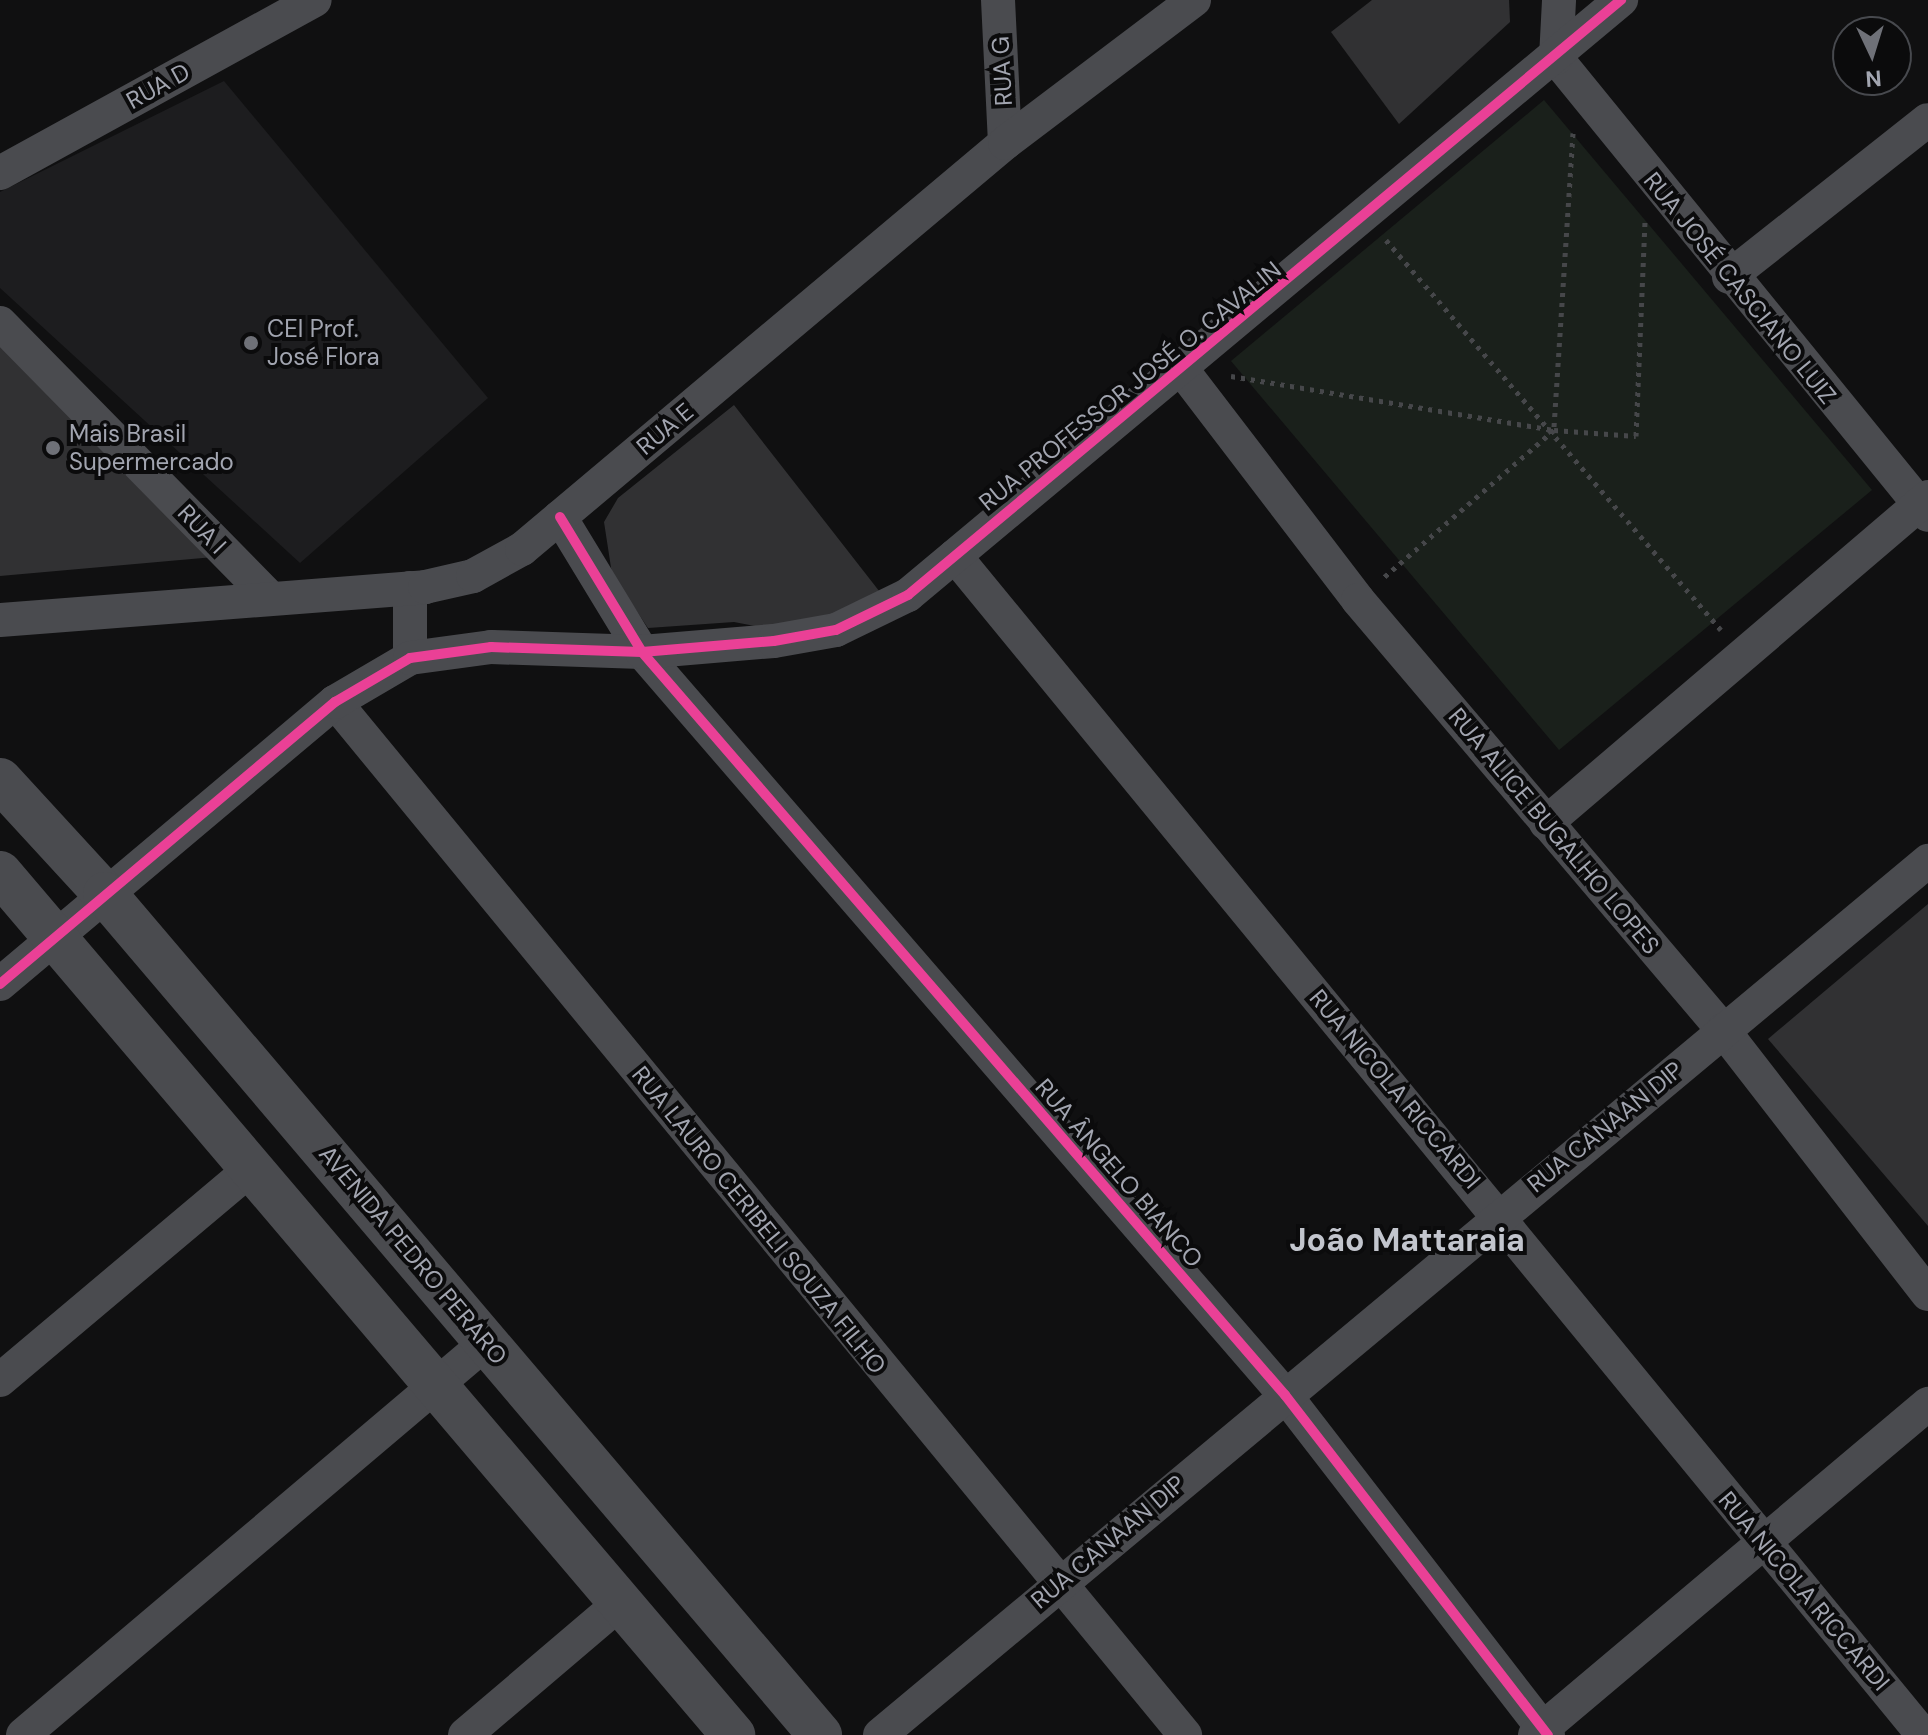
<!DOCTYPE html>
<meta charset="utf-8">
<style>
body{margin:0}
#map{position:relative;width:1928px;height:1735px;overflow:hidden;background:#101011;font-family:"DM Sans",sans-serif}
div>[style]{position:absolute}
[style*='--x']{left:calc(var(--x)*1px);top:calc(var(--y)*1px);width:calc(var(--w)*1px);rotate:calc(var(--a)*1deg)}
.built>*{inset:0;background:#1d1d1f}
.green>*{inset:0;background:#1a201b}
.building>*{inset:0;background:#313133}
.path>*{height:5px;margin-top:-2.5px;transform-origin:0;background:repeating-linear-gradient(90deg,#46474a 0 4px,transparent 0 10px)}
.minor>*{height:34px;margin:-17px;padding:0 17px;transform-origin:17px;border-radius:17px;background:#4a4b4f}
.tertiary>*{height:44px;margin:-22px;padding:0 22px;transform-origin:22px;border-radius:22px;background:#4a4b4f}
.cycleway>*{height:10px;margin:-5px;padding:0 5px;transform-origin:5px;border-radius:5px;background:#ea4096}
.dots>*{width:22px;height:22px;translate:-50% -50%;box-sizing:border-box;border:4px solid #0b0b0c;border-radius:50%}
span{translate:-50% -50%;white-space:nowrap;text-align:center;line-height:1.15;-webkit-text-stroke:8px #0b0b0c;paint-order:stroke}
.street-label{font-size:24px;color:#a2a5b0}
.poi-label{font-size:24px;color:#a2a5b0}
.left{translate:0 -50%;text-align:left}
.district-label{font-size:32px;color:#c2c5cd;font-weight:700}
.north{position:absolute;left:1832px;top:16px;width:80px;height:80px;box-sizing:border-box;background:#0b0b0c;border:2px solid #47494e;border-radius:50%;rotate:176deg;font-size:22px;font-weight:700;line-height:32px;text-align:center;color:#a2a5b0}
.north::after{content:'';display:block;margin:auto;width:28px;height:36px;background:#6f7178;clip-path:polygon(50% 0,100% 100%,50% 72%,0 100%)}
</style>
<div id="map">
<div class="built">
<div style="clip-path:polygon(224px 81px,488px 398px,300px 563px,0 288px,0 192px)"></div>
</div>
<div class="green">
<div style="clip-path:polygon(1544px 100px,1872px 490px,1559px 750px,1231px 361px)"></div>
</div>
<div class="building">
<div style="clip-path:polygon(1372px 0,1509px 0,1510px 22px,1399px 124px,1331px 32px)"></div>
<div style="clip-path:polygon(0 340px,214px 557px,0 576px)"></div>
<div style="clip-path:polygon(734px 405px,883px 596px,840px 619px,776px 630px,734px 622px,648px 628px,612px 574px,604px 522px,618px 498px)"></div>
<div style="clip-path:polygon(1928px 904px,1928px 1226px,1768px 1039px)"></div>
</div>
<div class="path">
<div style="--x:1573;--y:133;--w:298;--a:93.7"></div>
<div style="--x:1554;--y:430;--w:82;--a:4.2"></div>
<div style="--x:1636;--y:436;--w:214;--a:-87.6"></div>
<div style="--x:1386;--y:240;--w:514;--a:49.34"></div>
<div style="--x:1231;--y:376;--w:327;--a:9.5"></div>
<div style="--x:1554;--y:430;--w:226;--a:139.1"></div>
</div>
<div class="minor">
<div style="--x:998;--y:0;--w:143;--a:87.2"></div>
<div style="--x:1556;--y:58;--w:589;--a:50.85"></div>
<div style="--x:1556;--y:58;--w:58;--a:-87"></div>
<div style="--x:0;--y:173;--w:359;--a:-28.8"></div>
<div style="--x:1729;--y:277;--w:253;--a:-38.3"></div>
<div style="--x:0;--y:323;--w:385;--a:45.5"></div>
<div style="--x:1180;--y:367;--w:293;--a:52.6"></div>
<div style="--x:1358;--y:600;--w:564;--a:49.67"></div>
<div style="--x:1723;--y:1030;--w:334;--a:52.2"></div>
<div style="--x:560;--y:517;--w:158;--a:58.7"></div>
<div style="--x:642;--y:652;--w:983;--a:49.13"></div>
<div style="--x:1285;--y:1395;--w:430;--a:52.3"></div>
<div style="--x:955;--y:556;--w:1525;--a:50.61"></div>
<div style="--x:410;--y:588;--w:70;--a:90"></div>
<div style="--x:0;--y:620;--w:426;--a:-4.4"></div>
<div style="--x:425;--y:587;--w:49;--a:-12.9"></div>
<div style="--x:473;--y:576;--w:56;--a:-28.9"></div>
<div style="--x:522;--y:549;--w:631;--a:-40.05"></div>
<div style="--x:1005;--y:143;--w:237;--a:-37.1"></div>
<div style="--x:335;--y:702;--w:1338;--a:50.55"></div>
<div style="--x:1546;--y:823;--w:502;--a:-40.48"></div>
<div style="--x:0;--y:984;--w:438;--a:-40.1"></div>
<div style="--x:335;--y:702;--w:87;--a:-30.4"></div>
<div style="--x:410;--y:658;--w:82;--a:-7.7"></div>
<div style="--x:491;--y:647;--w:151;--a:1.9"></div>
<div style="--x:642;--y:652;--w:132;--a:-4.8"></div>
<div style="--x:774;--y:641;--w:63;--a:-10.1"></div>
<div style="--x:836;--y:630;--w:80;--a:-25.9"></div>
<div style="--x:908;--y:595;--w:929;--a:-39.85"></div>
<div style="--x:0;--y:1380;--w:332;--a:-40.1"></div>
<div style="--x:23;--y:1735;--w:608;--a:-40.26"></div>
<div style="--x:465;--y:1735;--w:204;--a:-40.4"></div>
<div style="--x:880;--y:1735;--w:1365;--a:-39.83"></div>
<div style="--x:1535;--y:1735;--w:514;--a:-40.11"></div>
</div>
<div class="tertiary">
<div style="--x:0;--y:780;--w:155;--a:47.4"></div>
<div style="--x:105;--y:894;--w:1104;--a:49.63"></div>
<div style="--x:0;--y:873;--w:1132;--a:49.62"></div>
</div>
<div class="cycleway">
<div style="--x:560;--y:517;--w:158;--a:58.7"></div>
<div style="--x:642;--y:652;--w:983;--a:49.13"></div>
<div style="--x:1285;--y:1395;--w:430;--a:52.3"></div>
<div style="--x:0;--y:984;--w:438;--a:-40.1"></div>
<div style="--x:335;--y:702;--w:87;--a:-30.4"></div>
<div style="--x:410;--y:658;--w:82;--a:-7.7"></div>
<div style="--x:491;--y:647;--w:151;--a:1.9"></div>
<div style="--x:642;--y:652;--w:132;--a:-4.8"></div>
<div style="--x:774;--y:641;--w:63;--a:-10.1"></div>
<div style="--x:836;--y:630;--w:80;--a:-25.9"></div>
<div style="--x:908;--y:595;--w:929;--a:-39.85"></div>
</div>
<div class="dots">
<div style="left:251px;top:343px;background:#6f7178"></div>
<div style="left:53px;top:448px;background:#6f7178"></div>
</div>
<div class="street-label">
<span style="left:1002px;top:71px;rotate:-93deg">RUA G</span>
<span style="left:158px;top:86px;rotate:-29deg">RUA D</span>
<span style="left:1740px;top:288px;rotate:51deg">RUA JOSÉ CASCIANO LUIZ</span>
<span style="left:1130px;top:386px;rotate:-39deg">RUA PROFESSOR JOSÉ O. CAVALIN</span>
<span style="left:665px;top:429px;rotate:-40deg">RUA E</span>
<span style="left:202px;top:529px;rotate:46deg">RUA I</span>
<span style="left:1554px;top:831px;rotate:50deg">RUA ALICE BUGALHO LOPES</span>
<span style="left:1395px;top:1089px;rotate:50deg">RUA NICOLA RICCARDI</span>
<span style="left:1605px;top:1127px;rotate:-39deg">RUA CANAAN DIP</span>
<span style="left:1119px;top:1173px;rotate:49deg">RUA ÂNGELO BIANCO</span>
<span style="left:759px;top:1220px;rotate:51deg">RUA LAURO CERIBELI SOUZA FILHO</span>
<span style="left:413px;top:1255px;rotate:50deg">AVENIDA PEDRO PERARO</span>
<span style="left:1108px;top:1542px;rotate:-40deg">RUA CANAAN DIP</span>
<span style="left:1804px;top:1591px;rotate:50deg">RUA NICOLA RICCARDI</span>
</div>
<div class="poi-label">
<span class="left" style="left:267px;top:343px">CEI Prof.<br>José Flora</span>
<span class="left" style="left:69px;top:448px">Mais Brasil<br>Supermercado</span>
</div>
<div class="district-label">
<span style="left:1407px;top:1240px">João Mattaraia</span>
</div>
<div class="north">N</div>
</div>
